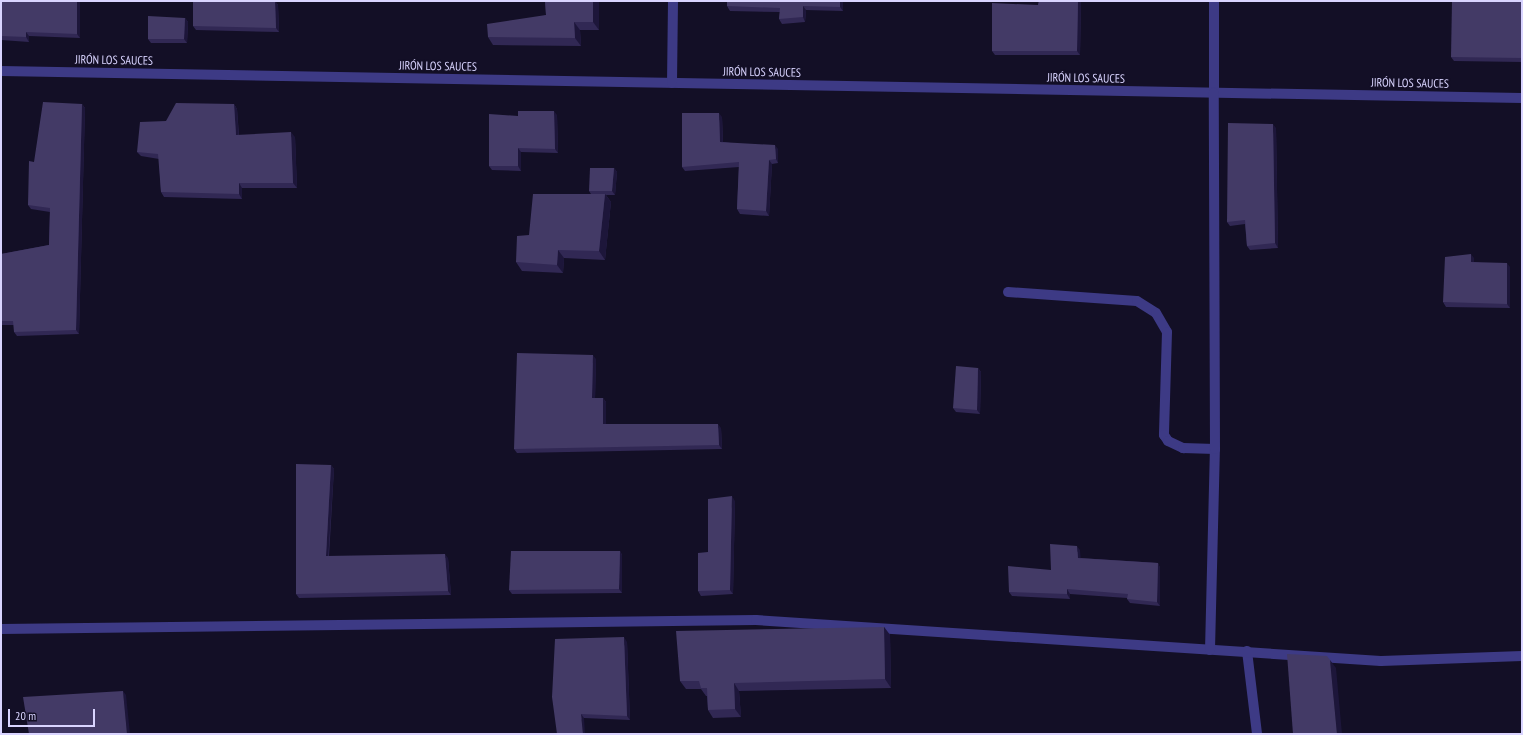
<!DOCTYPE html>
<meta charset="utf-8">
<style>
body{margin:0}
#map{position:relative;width:1523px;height:735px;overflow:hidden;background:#130f26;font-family:"PT Sans Narrow",sans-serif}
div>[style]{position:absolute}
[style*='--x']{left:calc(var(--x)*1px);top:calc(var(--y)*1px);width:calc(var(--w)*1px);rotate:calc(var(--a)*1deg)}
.lane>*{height:10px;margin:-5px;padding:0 5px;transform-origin:5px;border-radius:5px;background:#3d3a85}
.street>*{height:10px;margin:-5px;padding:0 5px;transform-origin:5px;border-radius:5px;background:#3d3a85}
.wall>*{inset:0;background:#312854}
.shaded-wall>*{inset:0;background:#1d163a}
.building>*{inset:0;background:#433a66}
span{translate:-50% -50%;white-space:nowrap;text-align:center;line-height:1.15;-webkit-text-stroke:3.5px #130f26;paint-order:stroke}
.street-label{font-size:12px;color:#d9d4ff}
.frame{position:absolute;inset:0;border:2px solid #d9d4ff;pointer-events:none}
.scale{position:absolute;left:8px;top:709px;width:87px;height:18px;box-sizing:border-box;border:2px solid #d9d4ff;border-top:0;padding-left:5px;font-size:12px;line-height:14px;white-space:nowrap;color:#d9d4ff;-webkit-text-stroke:3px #130f26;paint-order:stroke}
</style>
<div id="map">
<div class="lane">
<div style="--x:1214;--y:93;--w:92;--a:-90"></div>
<div style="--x:1008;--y:292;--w:129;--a:4"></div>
<div style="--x:1137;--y:301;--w:22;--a:32"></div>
<div style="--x:1156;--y:313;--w:22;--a:60"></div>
<div style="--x:1167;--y:332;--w:103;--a:91.7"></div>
<div style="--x:1164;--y:435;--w:7;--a:56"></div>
<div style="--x:1168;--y:441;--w:17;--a:25"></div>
<div style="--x:1183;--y:448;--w:32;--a:2"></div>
<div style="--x:1247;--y:651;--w:84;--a:83.1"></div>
</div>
<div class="street">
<div style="--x:1;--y:71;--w:1521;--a:1.02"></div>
<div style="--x:672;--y:83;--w:82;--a:-89.3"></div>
<div style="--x:1;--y:629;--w:755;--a:-0.68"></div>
<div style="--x:756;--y:620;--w:626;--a:3.75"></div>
<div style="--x:1381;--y:661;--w:141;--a:-2"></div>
<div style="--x:1210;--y:650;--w:201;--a:-88.6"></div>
<div style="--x:1215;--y:449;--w:356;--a:-90.2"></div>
</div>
<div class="wall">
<div style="clip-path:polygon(1px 1px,80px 1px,80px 38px,29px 36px,29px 42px,1px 40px)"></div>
<div style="clip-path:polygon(275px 1px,278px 5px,279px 32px,196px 30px,193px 26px)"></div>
<div style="clip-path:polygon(545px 1px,599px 1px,599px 30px,580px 30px,581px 46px,493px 45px,488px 37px,546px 15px)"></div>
<div style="clip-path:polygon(727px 1px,843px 1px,843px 11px,806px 10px,805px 22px,782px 24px,779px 19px,780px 12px,730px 11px,727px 6px)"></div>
<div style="clip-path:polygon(1039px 1px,1081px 1px,1080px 55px,995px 55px,992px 51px,1038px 5px)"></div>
<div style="clip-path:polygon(1522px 1px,1522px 62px,1454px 61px,1451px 57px)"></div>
<div style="clip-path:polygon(185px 18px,188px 22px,187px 43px,151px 43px,148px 39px)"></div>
<div style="clip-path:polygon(82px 104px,85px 108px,79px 334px,17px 336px,14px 332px,14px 325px,1px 325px,1px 254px,49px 245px,50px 212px,31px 209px,28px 205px,34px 162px)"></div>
<div style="clip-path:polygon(234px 104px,237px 109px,239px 135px,295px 137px,297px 188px,242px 188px,242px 199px,164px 197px,161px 192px,159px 159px,141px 156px,137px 152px,166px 121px)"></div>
<div style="clip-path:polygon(557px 115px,558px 153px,521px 152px,521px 171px,492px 170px,489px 166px,518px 116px)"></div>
<div style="clip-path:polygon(722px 117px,723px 142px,778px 149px,778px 163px,772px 164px,769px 216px,740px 214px,737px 209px,739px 167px,685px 171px,682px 167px)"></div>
<div style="clip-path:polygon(1276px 128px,1278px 248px,1250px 250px,1247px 246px,1245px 224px,1230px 226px,1227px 222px)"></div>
<div style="clip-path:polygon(614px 168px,617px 172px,615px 195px,606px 195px,611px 202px,605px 260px,564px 258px,563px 273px,522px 271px,516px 262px,529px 235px,591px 194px,589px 191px)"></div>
<div style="clip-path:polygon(1474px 258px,1474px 262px,1510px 267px,1510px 308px,1446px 307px,1443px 302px)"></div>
<div style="clip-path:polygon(596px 359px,595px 398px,603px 398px,606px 402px,606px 424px,721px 428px,722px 449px,517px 453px,514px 449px)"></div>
<div style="clip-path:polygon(978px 368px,981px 372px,980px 414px,956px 412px,953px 408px)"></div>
<div style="clip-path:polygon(331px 465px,334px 469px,329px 556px,448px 558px,451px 595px,299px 598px,296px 594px)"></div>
<div style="clip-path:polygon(735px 501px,733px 594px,701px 596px,698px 591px,708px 552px)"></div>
<div style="clip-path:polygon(1080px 550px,1080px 558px,1158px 563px,1160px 568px,1160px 606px,1130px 603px,1127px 599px,1127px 598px,1070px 594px,1070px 599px,1012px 596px,1009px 592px,1051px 570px)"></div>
<div style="clip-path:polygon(620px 551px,622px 555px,622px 593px,512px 594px,509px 590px)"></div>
<div style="clip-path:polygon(884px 627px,890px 635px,891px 688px,739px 691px,741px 717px,713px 718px,708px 710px,707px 696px,706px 696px,701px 689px,686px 689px,680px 681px)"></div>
<div style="clip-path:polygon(627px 642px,630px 720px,584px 718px,557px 734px)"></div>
</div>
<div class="shaded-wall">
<div style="clip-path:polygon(77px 1px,80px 1px,80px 38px,77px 34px)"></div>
<div style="clip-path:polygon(275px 1px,278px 5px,279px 32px,276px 28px)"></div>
<div style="clip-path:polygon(593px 1px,599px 1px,599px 30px,593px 22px)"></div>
<div style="clip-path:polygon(840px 1px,843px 1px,843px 11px,840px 7px)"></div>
<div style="clip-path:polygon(1078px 1px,1081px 1px,1080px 55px,1077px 51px)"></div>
<div style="clip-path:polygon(803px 6px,806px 10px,805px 22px,803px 17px)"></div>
<div style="clip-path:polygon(185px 18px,188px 22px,187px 43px,184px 39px)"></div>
<div style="clip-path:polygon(574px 22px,580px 30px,581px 46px,575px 38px)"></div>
<div style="clip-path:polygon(26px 32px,29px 36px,29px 42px,26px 37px)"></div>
<div style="clip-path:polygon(82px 104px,85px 108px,79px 334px,76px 330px)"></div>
<div style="clip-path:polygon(234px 104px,237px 109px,239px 140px,236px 135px)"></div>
<div style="clip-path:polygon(554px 111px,557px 115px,558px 153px,555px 149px)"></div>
<div style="clip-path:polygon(719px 113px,722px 117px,723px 146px,720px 142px)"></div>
<div style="clip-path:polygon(1273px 124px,1276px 128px,1278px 248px,1275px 243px)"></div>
<div style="clip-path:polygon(291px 132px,295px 137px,297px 188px,293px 183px)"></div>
<div style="clip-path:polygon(775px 145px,778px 149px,778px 163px,776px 159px)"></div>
<div style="clip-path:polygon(518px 148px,521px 152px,521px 171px,518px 166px)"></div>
<div style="clip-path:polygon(769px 160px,772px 164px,769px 216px,766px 211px)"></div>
<div style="clip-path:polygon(614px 168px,617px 172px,615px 195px,612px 191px)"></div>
<div style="clip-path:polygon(239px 183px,242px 188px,242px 199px,239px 194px)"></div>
<div style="clip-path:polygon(605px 194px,611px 202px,605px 260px,599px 251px)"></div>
<div style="clip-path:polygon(558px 250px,564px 258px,563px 273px,557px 265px)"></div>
<div style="clip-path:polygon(1471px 254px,1474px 258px,1474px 266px,1471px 262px)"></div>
<div style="clip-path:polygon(1507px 263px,1510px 267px,1510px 308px,1507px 304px)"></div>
<div style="clip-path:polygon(593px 355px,596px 359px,595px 402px,592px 398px)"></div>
<div style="clip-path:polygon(978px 368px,981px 372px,980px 414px,977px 410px)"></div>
<div style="clip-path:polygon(603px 398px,606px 402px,606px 428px,603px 424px)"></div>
<div style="clip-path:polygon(718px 424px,721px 428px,722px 449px,719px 445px)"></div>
<div style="clip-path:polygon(331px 465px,334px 469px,328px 560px,326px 556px)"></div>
<div style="clip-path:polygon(732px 496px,735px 501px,733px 594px,730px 590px)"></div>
<div style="clip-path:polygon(1077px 546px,1080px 550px,1081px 562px,1078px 558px)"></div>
<div style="clip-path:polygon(620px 551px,622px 555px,622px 593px,619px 589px)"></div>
<div style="clip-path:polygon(445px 554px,448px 558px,451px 595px,448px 591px)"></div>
<div style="clip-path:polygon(1158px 563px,1160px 568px,1160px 606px,1157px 602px)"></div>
<div style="clip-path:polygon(1067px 589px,1070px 594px,1070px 599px,1067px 594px)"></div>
<div style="clip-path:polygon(884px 627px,890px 635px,891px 688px,885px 679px)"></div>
<div style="clip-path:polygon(624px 637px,627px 642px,630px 720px,627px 716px)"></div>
<div style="clip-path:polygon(1330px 660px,1336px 668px,1342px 734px,1337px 734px)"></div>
<div style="clip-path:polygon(734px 683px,739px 691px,741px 717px,735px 709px)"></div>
<div style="clip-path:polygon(123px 691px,126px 695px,130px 734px,127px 734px)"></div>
<div style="clip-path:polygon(581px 714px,584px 718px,585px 734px,583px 734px)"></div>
</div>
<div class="building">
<div style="clip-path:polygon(1px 1px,77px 1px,77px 34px,26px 32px,26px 37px,1px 36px)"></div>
<div style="clip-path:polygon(193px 1px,275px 1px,276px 28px,193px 26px)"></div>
<div style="clip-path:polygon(545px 1px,593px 1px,593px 22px,574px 22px,575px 38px,488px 37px,487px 24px,546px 15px)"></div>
<div style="clip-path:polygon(727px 1px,840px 1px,840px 7px,803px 6px,803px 17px,779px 19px,780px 8px,727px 6px)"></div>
<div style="clip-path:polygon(1039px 1px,1078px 1px,1077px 51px,992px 51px,992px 3px,1038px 5px)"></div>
<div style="clip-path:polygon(1452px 1px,1522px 1px,1522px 58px,1451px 57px)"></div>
<div style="clip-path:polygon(148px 16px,185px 18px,184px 39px,148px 39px)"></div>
<div style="clip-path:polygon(43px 102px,82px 104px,76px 330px,14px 332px,13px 321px,1px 321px,1px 254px,49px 245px,50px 208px,28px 205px,29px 161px,34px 162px)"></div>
<div style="clip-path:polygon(176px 103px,234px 104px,236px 135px,291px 132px,293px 183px,239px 183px,239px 194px,161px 192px,158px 154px,137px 152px,140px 122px,166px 121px)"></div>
<div style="clip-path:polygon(518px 111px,554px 111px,555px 149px,518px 148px,518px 166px,489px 166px,489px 114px,518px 116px)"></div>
<div style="clip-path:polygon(682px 113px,719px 113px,720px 142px,775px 145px,776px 159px,769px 160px,766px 211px,737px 209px,739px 162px,682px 167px)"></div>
<div style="clip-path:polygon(1228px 123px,1273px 124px,1275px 243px,1247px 246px,1245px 220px,1227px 222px)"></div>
<div style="clip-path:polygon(590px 168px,614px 168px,612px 191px,589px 191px)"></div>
<div style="clip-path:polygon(533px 194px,605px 194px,599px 251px,558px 250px,557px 265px,516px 262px,517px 236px,529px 235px)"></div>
<div style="clip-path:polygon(1471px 254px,1471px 262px,1507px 263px,1507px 304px,1443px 302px,1445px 257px)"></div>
<div style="clip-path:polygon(517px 353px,593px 355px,592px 398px,603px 398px,603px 424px,718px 424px,719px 445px,514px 449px)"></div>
<div style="clip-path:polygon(956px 366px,978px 368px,977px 410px,953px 408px)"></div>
<div style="clip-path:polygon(296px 464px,331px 465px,326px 556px,445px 554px,448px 591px,296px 594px)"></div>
<div style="clip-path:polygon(732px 496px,730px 590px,698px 591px,698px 553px,708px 552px,708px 499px)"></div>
<div style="clip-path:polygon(1050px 544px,1077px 546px,1078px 558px,1158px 563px,1157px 602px,1127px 599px,1128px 594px,1067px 589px,1067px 594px,1009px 592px,1008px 566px,1051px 570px)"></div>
<div style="clip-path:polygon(511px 551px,620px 551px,619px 589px,509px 590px)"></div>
<div style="clip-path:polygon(884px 627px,885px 679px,734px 683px,735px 709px,708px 710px,707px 688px,701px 688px,699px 681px,680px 681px,676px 631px)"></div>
<div style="clip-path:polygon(624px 637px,627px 716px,581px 714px,583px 734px,557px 734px,552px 697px,555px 639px)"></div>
<div style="clip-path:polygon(1287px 654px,1327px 656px,1330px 660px,1337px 734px,1293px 734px)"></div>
<div style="clip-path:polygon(123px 691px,127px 734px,29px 734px,23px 697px)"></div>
</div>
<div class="street-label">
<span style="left:114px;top:60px;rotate:1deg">JIRÓN LOS SAUCES</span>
<span style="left:438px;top:66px;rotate:1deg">JIRÓN LOS SAUCES</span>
<span style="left:762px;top:72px;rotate:1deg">JIRÓN LOS SAUCES</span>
<span style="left:1086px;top:78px;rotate:1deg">JIRÓN LOS SAUCES</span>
<span style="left:1410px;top:83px;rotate:1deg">JIRÓN LOS SAUCES</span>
</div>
<div class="frame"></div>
<div class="scale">20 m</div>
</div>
